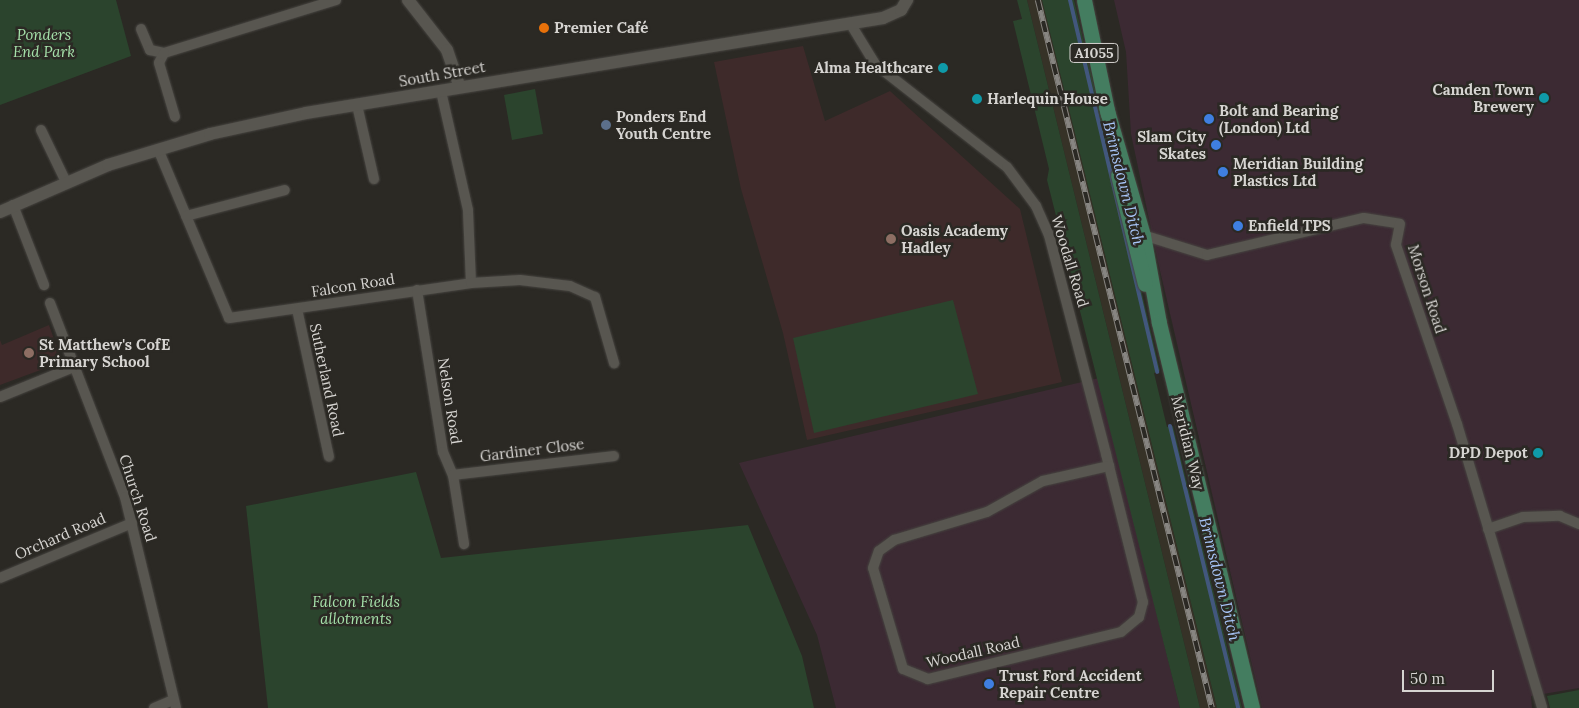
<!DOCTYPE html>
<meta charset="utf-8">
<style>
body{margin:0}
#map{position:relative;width:1579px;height:708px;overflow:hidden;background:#2b2924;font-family:Lora,serif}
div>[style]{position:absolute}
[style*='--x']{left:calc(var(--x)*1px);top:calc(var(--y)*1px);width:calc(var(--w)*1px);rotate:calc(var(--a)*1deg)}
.built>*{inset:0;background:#363227}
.industrial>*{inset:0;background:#3c2a33}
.education>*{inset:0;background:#3e2a2a}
.green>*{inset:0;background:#2b442d}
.stream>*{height:4px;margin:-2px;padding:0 2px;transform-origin:2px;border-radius:2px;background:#42577d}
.roads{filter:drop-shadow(0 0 1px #464440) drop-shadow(0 0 1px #464440)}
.minor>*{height:10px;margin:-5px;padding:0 5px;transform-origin:5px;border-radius:5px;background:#585650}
.tertiary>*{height:12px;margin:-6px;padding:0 6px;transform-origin:6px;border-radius:6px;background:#585650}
.primary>*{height:15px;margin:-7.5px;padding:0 7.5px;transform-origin:7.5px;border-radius:7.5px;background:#447d60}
.rail>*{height:5.5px;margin-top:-2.75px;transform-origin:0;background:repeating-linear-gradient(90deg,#2b2924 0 11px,#878581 0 22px);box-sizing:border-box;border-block:1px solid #878581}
.dots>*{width:14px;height:14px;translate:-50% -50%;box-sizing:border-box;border:2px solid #2b2924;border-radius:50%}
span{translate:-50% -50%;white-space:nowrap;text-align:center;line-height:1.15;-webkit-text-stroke:5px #2b2924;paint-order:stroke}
.shield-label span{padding:1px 4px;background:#2b2924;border:1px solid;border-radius:4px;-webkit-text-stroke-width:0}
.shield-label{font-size:14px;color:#d6d4d1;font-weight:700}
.poi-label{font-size:15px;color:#d6d4d1;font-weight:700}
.left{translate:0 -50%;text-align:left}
.right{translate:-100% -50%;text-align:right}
.park-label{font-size:15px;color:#a5e1aa;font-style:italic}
.street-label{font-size:15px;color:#d6d4d1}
.water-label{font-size:16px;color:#a7c4f7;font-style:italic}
.scale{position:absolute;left:1402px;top:670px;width:92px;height:22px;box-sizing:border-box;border:2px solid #d6d4d1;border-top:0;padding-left:6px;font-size:15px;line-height:18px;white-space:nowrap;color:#d6d4d1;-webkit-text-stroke:4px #2b2924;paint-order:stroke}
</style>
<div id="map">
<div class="built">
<div style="clip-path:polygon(1027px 0,1042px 0,1217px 708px,1200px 708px)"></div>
</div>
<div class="industrial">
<div style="clip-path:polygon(1114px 0,1579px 0,1579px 688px,1531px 696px,1532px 708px,1262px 708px,1158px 262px,1131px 134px,1126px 52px)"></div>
<div style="clip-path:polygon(1099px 378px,1180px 708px,836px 708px,817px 635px,739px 463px)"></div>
</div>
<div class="education">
<div style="clip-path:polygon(803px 46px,825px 121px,890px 91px,1020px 209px,1062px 382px,807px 440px,783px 333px,741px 189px,714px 62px)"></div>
<div style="clip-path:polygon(49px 325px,62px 362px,0 385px,0 340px,2px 345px)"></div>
</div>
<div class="green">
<div style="clip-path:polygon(0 0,116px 0,131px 56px,0 105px)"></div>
<div style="clip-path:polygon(1017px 0,1027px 0,1200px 708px,1180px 708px,1047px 180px,1049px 169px,1013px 21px,1022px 19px)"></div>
<div style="clip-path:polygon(1042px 0,1074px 0,1160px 371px,1154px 373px,1167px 427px,1173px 426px,1242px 708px,1217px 708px)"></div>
<div style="clip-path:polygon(535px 89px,543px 134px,512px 140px,504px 95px)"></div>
<div style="clip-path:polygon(953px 300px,978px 394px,814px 433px,793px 338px)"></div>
<div style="clip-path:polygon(416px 472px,441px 558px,748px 525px,802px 656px,814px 708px,268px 708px,246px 506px)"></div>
<div style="clip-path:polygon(1579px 690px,1579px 708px,1550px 708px,1547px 696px)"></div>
</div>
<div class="stream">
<div style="--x:1070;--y:0;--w:382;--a:76.8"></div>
<div style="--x:1170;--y:426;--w:290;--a:76.4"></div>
</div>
<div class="roads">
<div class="minor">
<div style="--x:850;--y:23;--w:48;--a:58.6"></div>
<div style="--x:875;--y:64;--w:167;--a:38"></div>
<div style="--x:1007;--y:167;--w:49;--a:53.4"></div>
<div style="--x:1036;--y:206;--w:32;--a:66"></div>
<div style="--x:1049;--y:235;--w:226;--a:75.4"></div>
<div style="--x:1106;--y:454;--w:153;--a:76"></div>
<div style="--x:1143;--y:602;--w:16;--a:105"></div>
<div style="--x:1139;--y:617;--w:23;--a:140"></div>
<div style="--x:1121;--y:632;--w:199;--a:166.3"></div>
<div style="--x:928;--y:679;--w:27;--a:-158"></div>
<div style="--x:903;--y:669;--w:105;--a:-106.5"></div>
<div style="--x:873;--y:568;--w:18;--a:-71"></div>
<div style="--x:879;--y:551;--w:19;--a:-36"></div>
<div style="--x:894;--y:540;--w:97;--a:-16.8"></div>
<div style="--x:987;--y:512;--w:64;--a:-29"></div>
<div style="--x:1043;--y:481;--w:68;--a:-12.8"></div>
<div style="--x:141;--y:29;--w:23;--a:67"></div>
<div style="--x:150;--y:50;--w:14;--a:12"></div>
<div style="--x:164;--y:53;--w:180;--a:-17.1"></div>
<div style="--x:164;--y:53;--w:11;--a:117"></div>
<div style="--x:159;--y:63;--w:56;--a:73.5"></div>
<div style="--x:357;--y:105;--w:76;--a:77.1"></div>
<div style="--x:41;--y:130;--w:58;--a:64.3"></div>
<div style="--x:158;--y:149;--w:183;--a:67.2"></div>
<div style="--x:229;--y:318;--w:245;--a:-8.2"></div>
<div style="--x:471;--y:283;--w:73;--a:-92.4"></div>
<div style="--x:468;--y:210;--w:122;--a:-102.8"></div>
<div style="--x:13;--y:205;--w:86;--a:68.8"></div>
<div style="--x:186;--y:216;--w:102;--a:-14.7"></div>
<div style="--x:1143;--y:235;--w:67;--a:17.4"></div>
<div style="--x:1207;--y:255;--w:161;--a:-13.3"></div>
<div style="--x:1364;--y:218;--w:36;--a:9"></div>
<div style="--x:1400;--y:224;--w:21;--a:101"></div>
<div style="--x:1396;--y:245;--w:189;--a:71.2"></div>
<div style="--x:1457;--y:424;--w:296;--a:73.3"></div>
<div style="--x:471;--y:283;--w:49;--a:-3.5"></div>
<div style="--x:520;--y:280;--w:50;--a:6.8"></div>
<div style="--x:570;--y:286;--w:27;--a:24"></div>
<div style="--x:595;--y:297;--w:69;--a:73.9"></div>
<div style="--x:417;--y:290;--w:164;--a:80.9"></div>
<div style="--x:443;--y:452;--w:25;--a:67"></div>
<div style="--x:453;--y:475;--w:70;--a:80.9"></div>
<div style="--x:50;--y:303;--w:208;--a:68.9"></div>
<div style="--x:125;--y:497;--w:217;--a:76.4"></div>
<div style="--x:297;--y:309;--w:151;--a:77.8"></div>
<div style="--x:0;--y:397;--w:80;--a:-22.1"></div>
<div style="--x:453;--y:475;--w:162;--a:-6.7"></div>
<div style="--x:1488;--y:529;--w:37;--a:-19"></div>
<div style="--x:1523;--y:517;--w:37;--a:-2"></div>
<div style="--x:1560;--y:516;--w:21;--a:23"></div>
<div style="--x:0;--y:578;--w:143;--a:-22.6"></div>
<div style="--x:154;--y:708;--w:21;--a:-23"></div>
</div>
<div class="tertiary">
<div style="--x:408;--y:0;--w:63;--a:52"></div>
<div style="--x:447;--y:50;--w:39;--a:71"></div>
<div style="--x:0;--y:212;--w:118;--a:-23.5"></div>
<div style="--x:108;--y:165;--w:107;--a:-16.9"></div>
<div style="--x:210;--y:134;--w:98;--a:-12.3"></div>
<div style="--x:306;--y:113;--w:585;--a:-9.35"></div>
<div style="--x:883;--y:18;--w:20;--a:-24"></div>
<div style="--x:901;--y:10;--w:12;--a:-59"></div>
</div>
<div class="primary">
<div style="--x:1084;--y:0;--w:117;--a:78.2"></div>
<div style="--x:1106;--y:107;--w:133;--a:73.9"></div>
<div style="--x:1143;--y:235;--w:89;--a:79.7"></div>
<div style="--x:1159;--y:323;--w:396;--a:76.4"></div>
<div style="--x:1118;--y:175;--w:112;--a:76.1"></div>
</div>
</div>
<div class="rail">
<div style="--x:1038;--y:0;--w:729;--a:76.19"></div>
</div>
<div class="dots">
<div style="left:544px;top:28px;background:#e8710a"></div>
<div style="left:943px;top:68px;background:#0f9aa8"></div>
<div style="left:1544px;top:98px;background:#0f9aa8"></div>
<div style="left:977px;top:99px;background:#0f9aa8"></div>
<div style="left:1209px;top:119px;background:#3f7fe0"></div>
<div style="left:606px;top:125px;background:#5c6f8a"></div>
<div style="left:1216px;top:145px;background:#3f7fe0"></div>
<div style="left:1223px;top:172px;background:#3f7fe0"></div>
<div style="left:1238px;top:226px;background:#3f7fe0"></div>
<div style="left:891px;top:239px;background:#8d6e63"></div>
<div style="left:29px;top:353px;background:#8d6e63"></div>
<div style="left:1538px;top:453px;background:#0f9aa8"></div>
<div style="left:989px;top:684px;background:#3f7fe0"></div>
</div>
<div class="shield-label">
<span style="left:1094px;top:53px">A1055</span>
</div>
<div class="poi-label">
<span class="left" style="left:554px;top:28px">Premier Café</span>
<span class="right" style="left:933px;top:68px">Alma Healthcare</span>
<span class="right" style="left:1534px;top:98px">Camden Town<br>Brewery</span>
<span class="left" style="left:987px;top:99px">Harlequin House</span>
<span class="left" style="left:1219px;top:119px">Bolt and Bearing<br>(London) Ltd</span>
<span class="left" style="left:616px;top:125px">Ponders End<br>Youth Centre</span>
<span class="right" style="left:1206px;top:145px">Slam City<br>Skates</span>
<span class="left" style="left:1233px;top:172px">Meridian Building<br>Plastics Ltd</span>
<span class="left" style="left:1248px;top:226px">Enfield TPS</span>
<span class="left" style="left:901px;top:239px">Oasis Academy<br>Hadley</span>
<span class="left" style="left:39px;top:353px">St Matthew's CofE<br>Primary School</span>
<span class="right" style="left:1528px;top:453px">DPD Depot</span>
<span class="left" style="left:999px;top:684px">Trust Ford Accident<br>Repair Centre</span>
</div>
<div class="park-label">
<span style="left:44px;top:43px">Ponders<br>End Park</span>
<span style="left:356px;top:610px">Falcon Fields<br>allotments</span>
</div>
<div class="street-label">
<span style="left:442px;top:74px;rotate:-10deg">South Street</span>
<span style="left:1070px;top:261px;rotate:73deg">Woodall Road</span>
<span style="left:353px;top:285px;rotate:-9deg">Falcon Road</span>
<span style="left:1427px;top:289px;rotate:72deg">Morson Road</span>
<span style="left:327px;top:380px;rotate:78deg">Sutherland Road</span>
<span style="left:450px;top:401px;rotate:81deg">Nelson Road</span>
<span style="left:1188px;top:443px;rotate:76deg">Meridian Way</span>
<span style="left:532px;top:450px;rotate:-7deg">Gardiner Close</span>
<span style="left:138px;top:498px;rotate:72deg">Church Road</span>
<span style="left:60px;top:536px;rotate:-23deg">Orchard Road</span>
<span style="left:973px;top:652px;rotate:-13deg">Woodall Road</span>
</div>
<div class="water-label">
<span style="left:1124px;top:183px;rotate:76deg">Brimsdown Ditch</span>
<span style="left:1220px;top:579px;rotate:76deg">Brimsdown Ditch</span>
</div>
<div class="scale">50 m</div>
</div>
